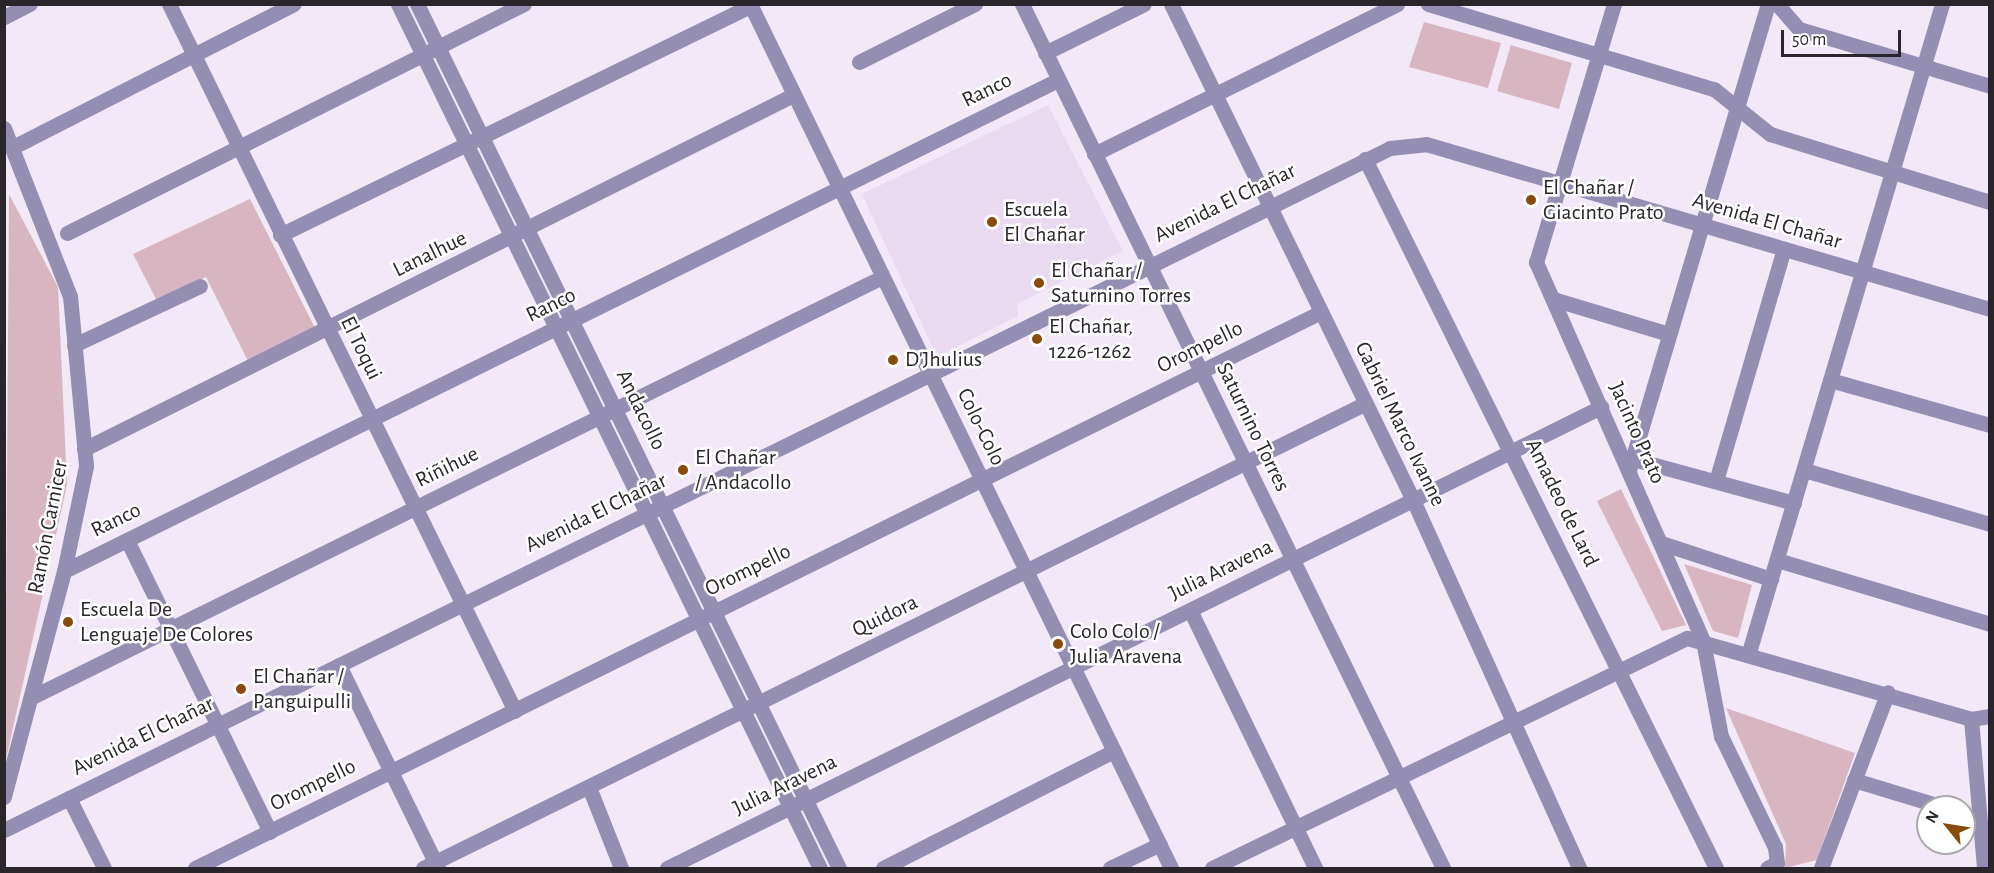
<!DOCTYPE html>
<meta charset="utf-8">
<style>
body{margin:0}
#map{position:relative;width:1994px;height:873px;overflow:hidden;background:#f3e8f8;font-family:"Alegreya Sans",sans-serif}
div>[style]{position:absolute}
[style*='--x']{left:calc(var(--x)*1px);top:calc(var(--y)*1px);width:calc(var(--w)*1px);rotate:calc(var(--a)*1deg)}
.built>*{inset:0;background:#e9daf0}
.green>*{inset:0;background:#d8b6c1}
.minor>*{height:15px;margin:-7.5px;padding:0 7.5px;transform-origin:7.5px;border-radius:7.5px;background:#958eb3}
.dots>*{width:16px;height:16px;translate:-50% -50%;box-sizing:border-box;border:3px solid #fff;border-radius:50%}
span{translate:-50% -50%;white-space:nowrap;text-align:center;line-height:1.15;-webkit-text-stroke:5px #fff;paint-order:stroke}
.street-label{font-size:22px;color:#29252b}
.poi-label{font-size:22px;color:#29252b}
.left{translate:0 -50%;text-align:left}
.frame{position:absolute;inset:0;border:6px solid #29252b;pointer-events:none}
.north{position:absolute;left:1916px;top:795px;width:60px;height:60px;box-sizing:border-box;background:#fff;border:2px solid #a9a8aa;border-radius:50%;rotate:300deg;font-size:16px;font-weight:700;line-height:24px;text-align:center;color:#29252b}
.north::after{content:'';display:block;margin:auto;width:21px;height:27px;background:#884b0b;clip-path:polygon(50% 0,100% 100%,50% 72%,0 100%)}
.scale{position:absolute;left:1781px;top:30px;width:120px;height:27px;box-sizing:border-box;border:3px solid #29252b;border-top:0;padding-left:8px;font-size:18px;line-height:21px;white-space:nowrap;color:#29252b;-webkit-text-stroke:4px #fff;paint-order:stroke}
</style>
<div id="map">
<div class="built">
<div style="clip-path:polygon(1048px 105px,1123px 251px,1017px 304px,1018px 316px,937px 357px,862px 194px)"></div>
</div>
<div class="green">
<div style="clip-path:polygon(1424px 22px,1501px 43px,1488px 88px,1409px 67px)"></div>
<div style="clip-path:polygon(1511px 45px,1572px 63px,1559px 109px,1497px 91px)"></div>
<div style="clip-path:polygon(9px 194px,58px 287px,67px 485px,5px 764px)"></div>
<div style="clip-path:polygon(250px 199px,315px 328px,248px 361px,206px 277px,157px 301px,133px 254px)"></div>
<div style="clip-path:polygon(1621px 489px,1686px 625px,1662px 631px,1597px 501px)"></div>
<div style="clip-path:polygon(1684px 564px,1752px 585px,1738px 638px,1713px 631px)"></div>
<div style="clip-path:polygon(1726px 708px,1855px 753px,1817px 860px,1785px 868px,1786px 844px)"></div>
</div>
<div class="minor">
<div style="--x:169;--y:4;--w:787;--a:63.92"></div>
<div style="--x:398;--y:4;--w:962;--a:63.97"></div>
<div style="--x:417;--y:4;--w:962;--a:63.97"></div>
<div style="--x:750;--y:4;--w:961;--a:64.02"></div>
<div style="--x:1022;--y:4;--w:961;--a:64.02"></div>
<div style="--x:1171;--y:4;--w:552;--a:63.99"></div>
<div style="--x:1413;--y:500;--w:404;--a:65.7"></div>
<div style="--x:1428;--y:4;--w:298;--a:16.6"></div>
<div style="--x:1714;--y:89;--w:72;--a:38.8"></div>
<div style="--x:1770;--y:134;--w:230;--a:17.2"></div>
<div style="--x:1614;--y:4;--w:270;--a:106.8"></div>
<div style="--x:1536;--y:262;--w:414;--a:66.2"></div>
<div style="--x:1703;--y:641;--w:97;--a:79.3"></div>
<div style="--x:1721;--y:736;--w:123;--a:64.1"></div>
<div style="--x:1775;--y:847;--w:16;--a:83"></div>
<div style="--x:1777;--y:863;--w:11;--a:153"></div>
<div style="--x:1777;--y:4;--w:33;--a:49"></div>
<div style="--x:1799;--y:29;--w:199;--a:16.6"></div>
<div style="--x:4;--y:17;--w:29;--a:-27"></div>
<div style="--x:1045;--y:53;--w:110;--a:-26.3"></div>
<div style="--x:859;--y:62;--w:130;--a:-26.6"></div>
<div style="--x:4;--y:128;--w:180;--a:68.6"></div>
<div style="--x:70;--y:296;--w:171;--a:84.6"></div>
<div style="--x:86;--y:466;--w:107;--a:101.8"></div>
<div style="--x:64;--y:571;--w:234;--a:104.9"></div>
<div style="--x:13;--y:147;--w:315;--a:-27"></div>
<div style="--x:1094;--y:154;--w:338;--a:-26.3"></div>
<div style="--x:1365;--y:159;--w:791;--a:63.66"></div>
<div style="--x:67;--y:233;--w:511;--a:-26.62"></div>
<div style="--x:280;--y:235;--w:523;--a:-25.98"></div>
<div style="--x:1553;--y:299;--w:121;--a:16.8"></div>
<div style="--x:74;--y:345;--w:139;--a:-25.1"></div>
<div style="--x:1830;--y:380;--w:166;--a:15.7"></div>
<div style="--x:84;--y:449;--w:792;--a:-26.53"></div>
<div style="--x:1633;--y:459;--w:167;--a:15.3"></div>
<div style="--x:1629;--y:470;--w:486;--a:-73.4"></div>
<div style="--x:1804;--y:470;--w:194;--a:16.2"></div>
<div style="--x:1716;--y:481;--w:242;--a:-73.7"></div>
<div style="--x:127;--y:540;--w:325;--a:63.9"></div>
<div style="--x:1661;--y:543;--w:116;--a:18.1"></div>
<div style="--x:1777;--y:560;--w:222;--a:16.7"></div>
<div style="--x:64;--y:571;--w:1109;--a:-26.29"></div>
<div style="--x:1190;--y:610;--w:287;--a:64.1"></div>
<div style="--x:1749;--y:652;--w:676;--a:-73.41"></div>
<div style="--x:339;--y:665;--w:226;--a:64"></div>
<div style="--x:32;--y:697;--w:948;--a:-26.29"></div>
<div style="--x:1971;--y:719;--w:150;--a:85"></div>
<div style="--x:1854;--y:780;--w:93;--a:16.9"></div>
<div style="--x:589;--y:787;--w:87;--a:68.4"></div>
<div style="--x:69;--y:798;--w:78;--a:63.4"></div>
<div style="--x:4;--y:830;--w:1545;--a:-26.2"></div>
<div style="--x:1390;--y:148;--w:36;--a:-6"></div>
<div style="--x:1426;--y:144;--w:588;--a:16.31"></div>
<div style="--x:195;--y:868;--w:1256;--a:-26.28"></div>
<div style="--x:423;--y:868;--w:1051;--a:-26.25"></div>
<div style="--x:667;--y:868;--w:1042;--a:-26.27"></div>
<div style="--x:883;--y:868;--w:259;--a:-26.9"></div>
<div style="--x:1110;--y:868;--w:55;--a:-25.6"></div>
<div style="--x:1212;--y:868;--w:528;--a:-25.84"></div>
<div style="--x:1687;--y:638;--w:295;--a:15.9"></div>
<div style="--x:1971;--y:719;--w:19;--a:-9"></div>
<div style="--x:1821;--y:868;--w:188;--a:-69.2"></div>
</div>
<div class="dots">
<div style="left:1531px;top:200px;background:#884b0b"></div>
<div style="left:992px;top:222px;background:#884b0b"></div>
<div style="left:1039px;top:283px;background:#884b0b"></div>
<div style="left:1037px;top:339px;background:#884b0b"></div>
<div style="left:893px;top:360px;background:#884b0b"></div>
<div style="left:683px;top:470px;background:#884b0b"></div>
<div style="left:68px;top:622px;background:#884b0b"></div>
<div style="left:1058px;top:644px;background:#884b0b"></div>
<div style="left:241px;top:689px;background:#884b0b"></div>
</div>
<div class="street-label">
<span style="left:987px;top:90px;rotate:-26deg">Ranco</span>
<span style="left:1225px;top:203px;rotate:-26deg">Avenida El Chañar</span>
<span style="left:1767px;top:221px;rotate:16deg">Avenida El Chañar</span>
<span style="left:430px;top:254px;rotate:-26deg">Lanalhue</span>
<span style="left:551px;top:305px;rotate:-26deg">Ranco</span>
<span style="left:1200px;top:347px;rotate:-26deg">Orompello</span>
<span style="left:361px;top:348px;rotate:64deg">El Toqui</span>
<span style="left:641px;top:410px;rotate:64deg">Andacollo</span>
<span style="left:1400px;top:424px;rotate:64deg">Gabriel Marco Ivanne</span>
<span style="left:981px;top:427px;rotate:64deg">Colo-Colo</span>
<span style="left:1253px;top:427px;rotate:64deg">Saturnino Torres</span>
<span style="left:1637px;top:433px;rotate:66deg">Jacinto Prato</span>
<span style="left:447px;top:467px;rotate:-26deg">Riñihue</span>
<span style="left:1562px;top:503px;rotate:64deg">Amadeo de Lard</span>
<span style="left:596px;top:513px;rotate:-26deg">Avenida El Chañar</span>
<span style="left:116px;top:520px;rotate:-26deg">Ranco</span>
<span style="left:48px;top:527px;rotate:-79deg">Ramón Carnicer</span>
<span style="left:748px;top:570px;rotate:-26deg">Orompello</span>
<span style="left:1221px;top:570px;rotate:-26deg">Julia Aravena</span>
<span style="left:885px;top:616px;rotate:-26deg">Quidora</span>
<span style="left:143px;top:736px;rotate:-26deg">Avenida El Chañar</span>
<span style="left:313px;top:785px;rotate:-26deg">Orompello</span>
<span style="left:785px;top:785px;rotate:-26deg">Julia Aravena</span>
</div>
<div class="poi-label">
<span class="left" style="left:1543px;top:200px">El Chañar /<br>Giacinto Prato</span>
<span class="left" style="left:1004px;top:222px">Escuela<br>El Chañar</span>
<span class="left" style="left:1051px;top:283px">El Chañar /<br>Saturnino Torres</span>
<span class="left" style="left:1049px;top:339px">El Chañar,<br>1226-1262</span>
<span class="left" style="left:905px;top:360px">D'Jhulius</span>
<span class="left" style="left:695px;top:470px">El Chañar<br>/ Andacollo</span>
<span class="left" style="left:80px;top:622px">Escuela De<br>Lenguaje De Colores</span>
<span class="left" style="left:1070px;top:644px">Colo Colo /<br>Julia Aravena</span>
<span class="left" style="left:253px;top:689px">El Chañar /<br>Panguipulli</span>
</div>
<div class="frame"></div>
<div class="north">N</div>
<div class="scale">50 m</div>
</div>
